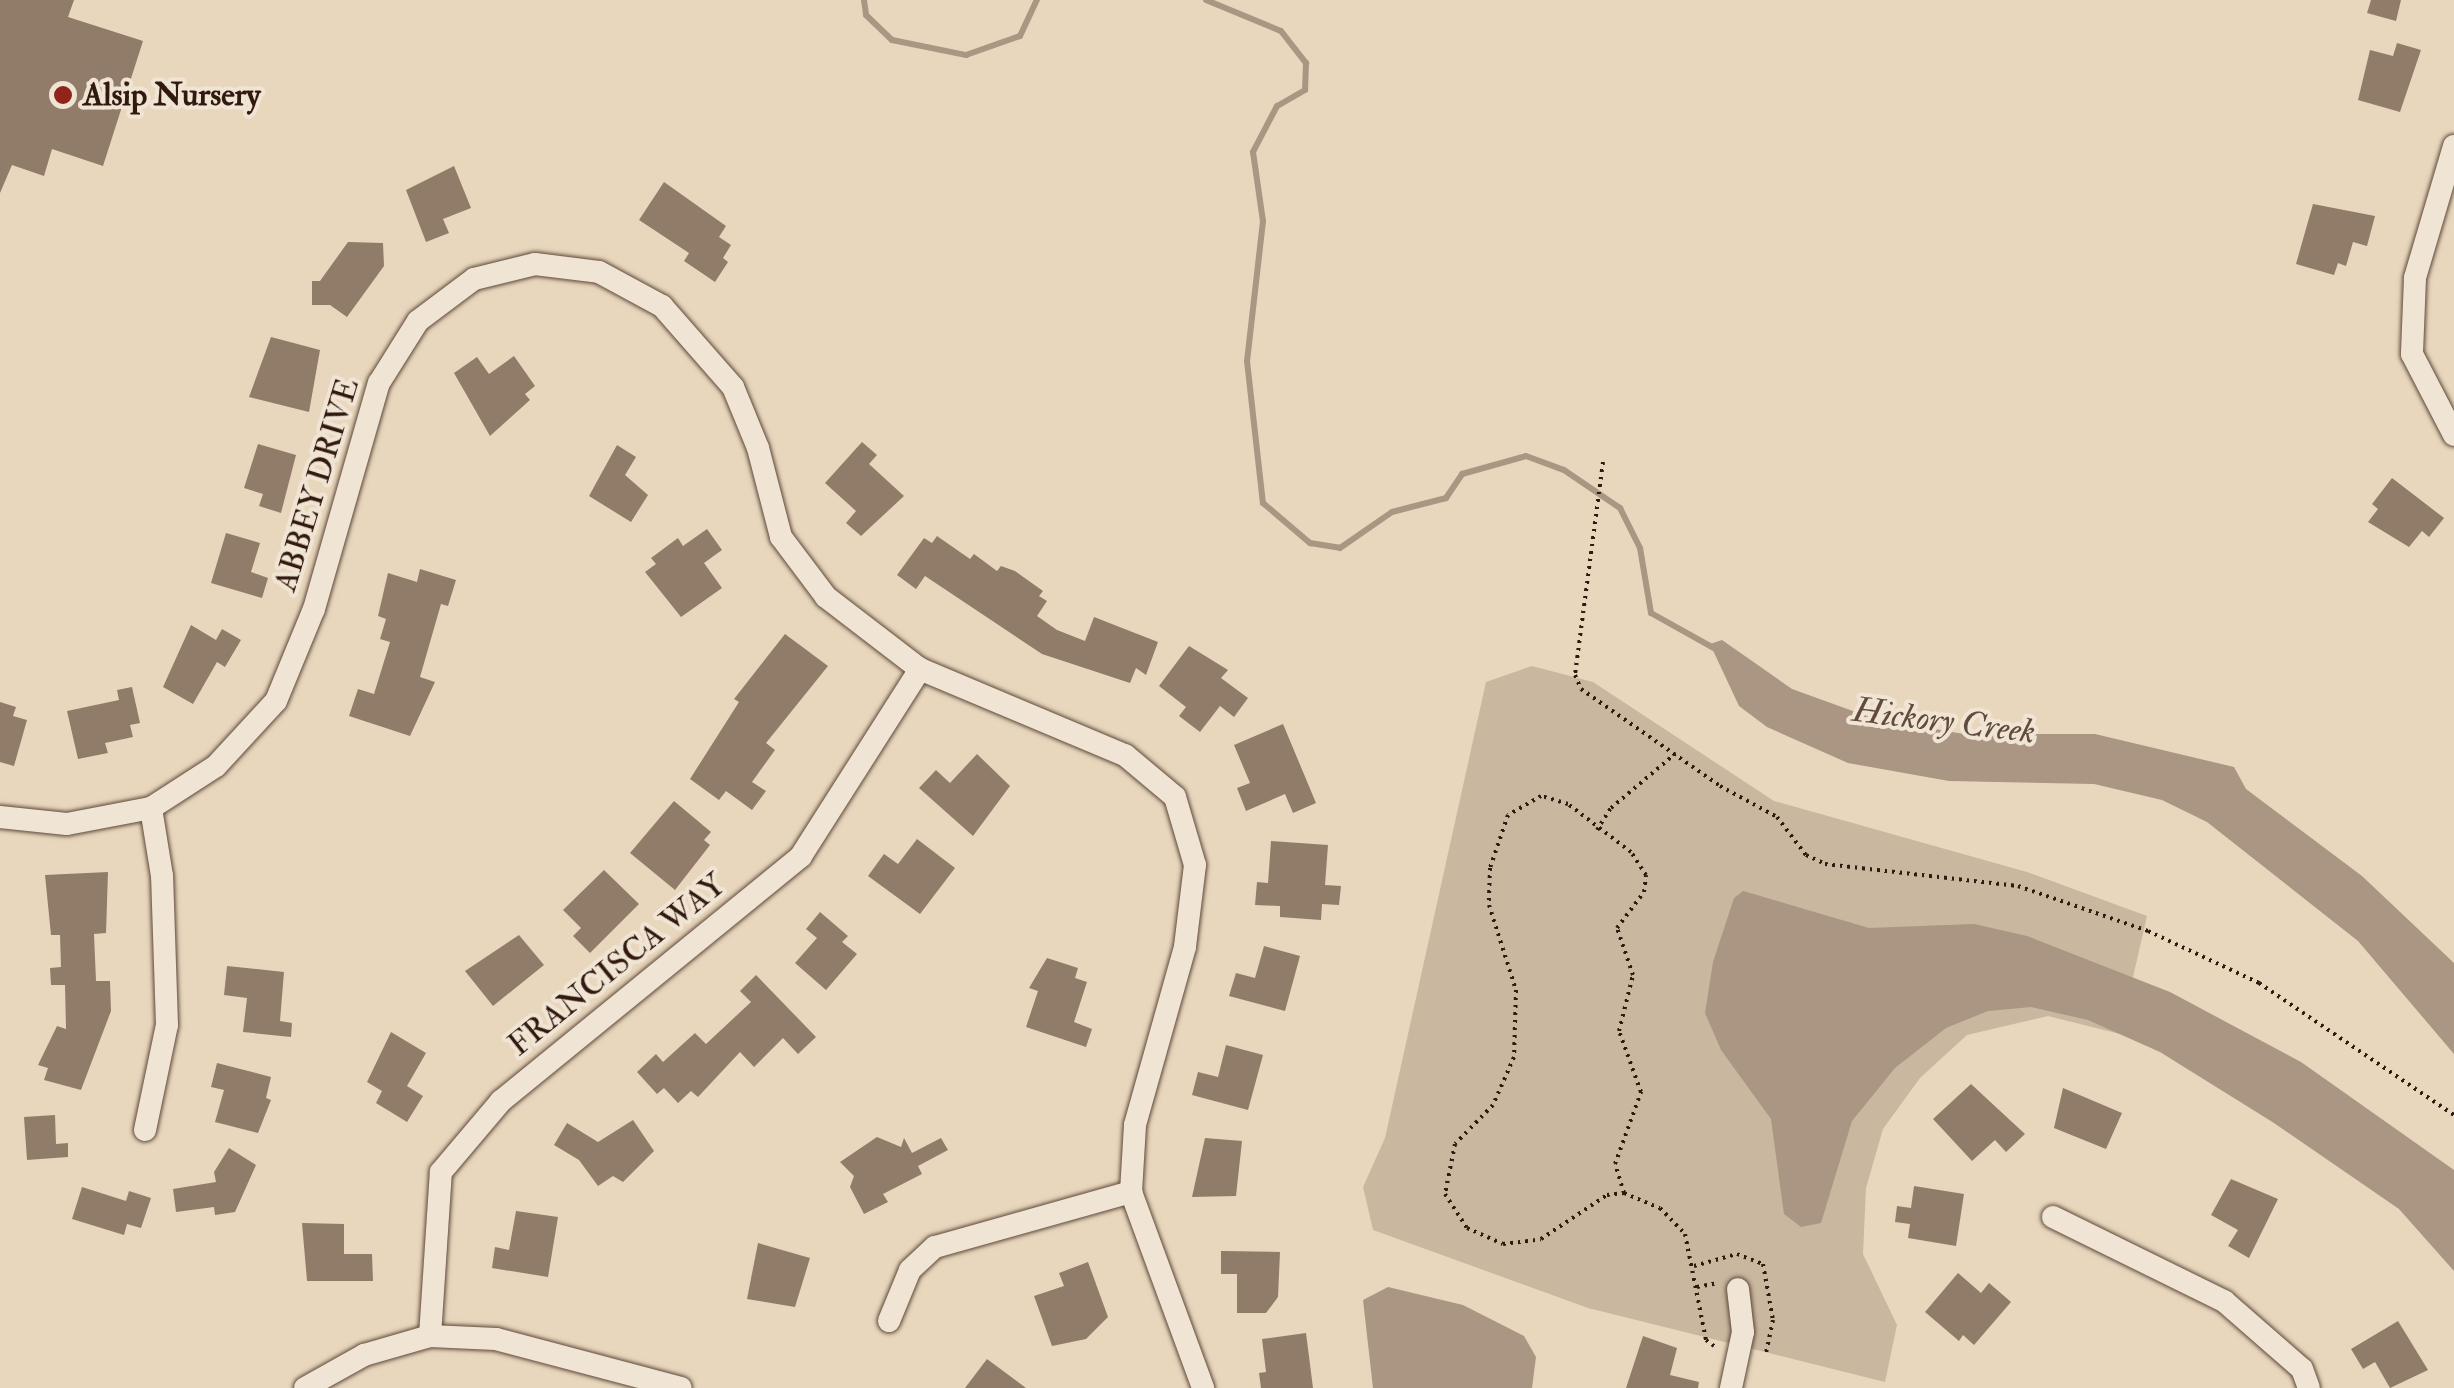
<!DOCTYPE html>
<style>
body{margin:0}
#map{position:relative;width:2454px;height:1388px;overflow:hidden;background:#e8d7bd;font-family:"IM FELL Double Pica",serif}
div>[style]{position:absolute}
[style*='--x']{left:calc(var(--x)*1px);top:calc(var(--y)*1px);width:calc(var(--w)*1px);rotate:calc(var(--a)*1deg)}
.green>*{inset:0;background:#c9b79f}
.water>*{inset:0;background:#aa9682}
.stream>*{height:6px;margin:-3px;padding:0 3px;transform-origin:3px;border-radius:3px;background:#aa9682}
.building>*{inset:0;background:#907c69}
.path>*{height:4px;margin-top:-2px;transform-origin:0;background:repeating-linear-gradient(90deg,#31190f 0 2.5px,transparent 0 7.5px)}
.roads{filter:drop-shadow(0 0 2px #5f483a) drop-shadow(0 0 2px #5f483a)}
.minor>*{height:22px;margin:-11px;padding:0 11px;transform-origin:11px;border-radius:11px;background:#f0e5d4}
.dots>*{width:28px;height:28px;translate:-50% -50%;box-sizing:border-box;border:5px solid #f0e5d4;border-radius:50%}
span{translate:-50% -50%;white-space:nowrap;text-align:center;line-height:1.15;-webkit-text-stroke:8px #f0e5d4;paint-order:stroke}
.poi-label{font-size:32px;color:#31190f;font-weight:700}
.left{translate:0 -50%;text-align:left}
.street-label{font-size:32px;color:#31190f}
.water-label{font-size:35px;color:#614b3d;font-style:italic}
</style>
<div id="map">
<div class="green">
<div style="clip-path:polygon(1532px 666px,1593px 682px,1774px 801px,2027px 872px,2147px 916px,2120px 1034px,2048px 1016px,1967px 1035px,1920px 1078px,1883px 1129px,1866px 1188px,1863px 1254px,1897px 1325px,1885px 1382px,1588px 1308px,1373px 1230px,1363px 1187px,1385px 1138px,1486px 682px)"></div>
</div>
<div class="water">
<div style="clip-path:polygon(1722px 640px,1792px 689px,1875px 719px,1964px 734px,2095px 734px,2234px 767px,2246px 789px,2362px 876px,2454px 963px,2454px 1054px,2358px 941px,2207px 822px,2162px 800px,2094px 784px,1949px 781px,1848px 763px,1767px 727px,1739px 706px,1710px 644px)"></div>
<div style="clip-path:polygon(1743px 891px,1869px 928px,1974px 924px,2027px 936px,2170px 992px,2301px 1062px,2454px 1170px,2454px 1271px,2399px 1209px,2274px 1123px,2160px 1052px,2088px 1020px,2031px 1007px,1988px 1011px,1946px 1028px,1895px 1068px,1852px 1121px,1821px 1223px,1801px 1227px,1784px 1214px,1771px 1119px,1721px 1050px,1705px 1013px,1713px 962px,1734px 898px)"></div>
<div style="clip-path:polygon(1388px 1287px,1463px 1305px,1524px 1336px,1536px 1357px,1532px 1388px,1373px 1388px,1363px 1300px)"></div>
</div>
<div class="stream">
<div style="--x:864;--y:0;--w:15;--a:82"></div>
<div style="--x:866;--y:15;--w:36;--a:44"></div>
<div style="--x:892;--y:40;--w:76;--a:11.5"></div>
<div style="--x:966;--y:55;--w:57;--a:-19.4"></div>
<div style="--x:1020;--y:36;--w:40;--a:-65"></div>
<div style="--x:1206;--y:0;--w:81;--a:22.5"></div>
<div style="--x:1281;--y:31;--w:41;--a:52"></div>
<div style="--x:1306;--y:63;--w:27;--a:92"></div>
<div style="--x:1305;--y:90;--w:32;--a:150"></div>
<div style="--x:1277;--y:106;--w:52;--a:117.6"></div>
<div style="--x:1253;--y:152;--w:70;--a:81.8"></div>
<div style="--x:1263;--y:221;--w:141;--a:96.5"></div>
<div style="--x:1247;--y:361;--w:143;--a:83.6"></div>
<div style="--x:1263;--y:503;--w:62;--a:40.4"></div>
<div style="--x:1310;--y:543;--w:30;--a:9"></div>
<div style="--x:1340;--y:548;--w:63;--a:-34.7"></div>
<div style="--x:1392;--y:512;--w:56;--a:-14.5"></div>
<div style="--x:1446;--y:498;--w:29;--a:-56"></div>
<div style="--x:1462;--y:474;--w:66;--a:-15.7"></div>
<div style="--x:1526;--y:456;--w:40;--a:20.2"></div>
<div style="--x:1564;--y:470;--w:68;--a:34.2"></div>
<div style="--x:1620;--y:508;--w:45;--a:63.4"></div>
<div style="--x:1640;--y:548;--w:66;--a:80.4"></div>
<div style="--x:1651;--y:613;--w:72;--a:29.1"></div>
</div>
<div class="building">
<div style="clip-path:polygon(0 0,74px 0,68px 17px,143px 41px,103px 166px,52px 149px,44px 176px,12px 165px,0 193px)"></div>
<div style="clip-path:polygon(2371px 0,2401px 0,2396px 21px,2367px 13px)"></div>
<div style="clip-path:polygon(2397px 43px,2421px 50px,2400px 112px,2358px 100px,2370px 50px,2393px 56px)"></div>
<div style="clip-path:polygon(454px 166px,471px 208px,443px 219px,449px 233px,426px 242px,406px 190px)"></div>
<div style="clip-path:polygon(664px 182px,726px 226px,719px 237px,731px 245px,723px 258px,728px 262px,715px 282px,684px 261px,689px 253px,639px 220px)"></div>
<div style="clip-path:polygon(2313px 204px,2375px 216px,2367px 246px,2353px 242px,2346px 266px,2338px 263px,2334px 275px,2296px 264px)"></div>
<div style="clip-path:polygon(348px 242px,383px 243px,384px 266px,347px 317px,330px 305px,312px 305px,312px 281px,320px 281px)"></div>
<div style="clip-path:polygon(271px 337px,320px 350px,309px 412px,249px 397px)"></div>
<div style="clip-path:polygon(514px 356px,535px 386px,525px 394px,530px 400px,490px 436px,454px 373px,477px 357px,489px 374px)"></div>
<div style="clip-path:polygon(862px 442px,877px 455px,869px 464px,904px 496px,861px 536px,846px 523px,856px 511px,825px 483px)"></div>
<div style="clip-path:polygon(258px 444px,296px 455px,281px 513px,259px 506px,263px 494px,244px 488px)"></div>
<div style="clip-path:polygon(617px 445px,636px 457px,625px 475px,648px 495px,631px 522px,589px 496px)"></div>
<div style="clip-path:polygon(2392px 478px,2444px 518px,2429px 537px,2422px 531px,2409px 547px,2368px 522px,2378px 509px,2372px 504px)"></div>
<div style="clip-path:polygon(707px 529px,722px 550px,704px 563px,722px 588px,681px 617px,645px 572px,656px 564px,651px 558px,678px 538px,683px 546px)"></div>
<div style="clip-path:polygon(226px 533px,260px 543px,251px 572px,268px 578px,262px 598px,211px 583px)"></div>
<div style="clip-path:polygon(937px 536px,970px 559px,974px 554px,997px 571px,1001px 566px,1015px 571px,1043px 591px,1039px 596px,1047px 601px,1037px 616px,1057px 630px,1085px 641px,1094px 617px,1158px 642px,1146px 675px,1136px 668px,1130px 683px,1042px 654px,925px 576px,916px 589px,897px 575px,924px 538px,932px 543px)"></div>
<div style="clip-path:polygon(420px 569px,456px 580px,448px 606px,441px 604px,420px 677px,435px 682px,410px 736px,349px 716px,358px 689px,374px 694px,390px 642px,380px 639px,386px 619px,378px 616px,388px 573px,417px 582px)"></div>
<div style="clip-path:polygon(191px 625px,216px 640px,222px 629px,241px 640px,225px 667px,217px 662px,193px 704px,163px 687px)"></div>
<div style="clip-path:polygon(785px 634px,828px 666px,766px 743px,775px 750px,752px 782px,766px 791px,752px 810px,726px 791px,719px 800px,690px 779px,739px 702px,734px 699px)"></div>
<div style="clip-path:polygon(1189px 646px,1228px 670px,1221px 678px,1248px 698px,1234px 717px,1220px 706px,1200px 732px,1179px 716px,1186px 707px,1159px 686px)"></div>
<div style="clip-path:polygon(132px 687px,140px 723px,130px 725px,133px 737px,105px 743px,108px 753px,78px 759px,67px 711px,119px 700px,117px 690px)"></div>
<div style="clip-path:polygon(0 702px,16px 707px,13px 716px,27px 720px,14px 766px,0 762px)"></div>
<div style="clip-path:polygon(1283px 724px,1316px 803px,1293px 813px,1285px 794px,1246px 811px,1237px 788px,1250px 783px,1234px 745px)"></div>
<div style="clip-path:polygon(977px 754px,1010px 786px,973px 836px,919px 788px,936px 770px,950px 783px)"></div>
<div style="clip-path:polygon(674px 801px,711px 832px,704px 840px,710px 845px,675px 890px,630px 853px)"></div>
<div style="clip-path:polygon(917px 839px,955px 868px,920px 914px,868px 876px,884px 854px,898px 864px)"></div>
<div style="clip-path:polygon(1271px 841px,1328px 845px,1325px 885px,1341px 886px,1339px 905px,1322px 904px,1321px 920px,1280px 917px,1280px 906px,1255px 905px,1257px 882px,1268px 883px)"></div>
<div style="clip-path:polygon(604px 870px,639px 904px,590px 953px,573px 936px,581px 928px,563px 910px)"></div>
<div style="clip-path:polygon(108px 872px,106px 933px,94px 934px,96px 981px,110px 981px,111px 1011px,81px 1090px,44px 1080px,48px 1068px,38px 1065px,57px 1026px,66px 1029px,65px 985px,51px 985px,50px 968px,61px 967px,60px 935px,51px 935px,45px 875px)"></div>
<div style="clip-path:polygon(820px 912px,848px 936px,842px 942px,857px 954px,826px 990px,795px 963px,817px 938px,806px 929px)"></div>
<div style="clip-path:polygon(519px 935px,544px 965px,493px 1006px,465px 971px)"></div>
<div style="clip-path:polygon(1264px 946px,1300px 956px,1285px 1011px,1229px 996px,1236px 973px,1255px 978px)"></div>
<div style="clip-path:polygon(1047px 958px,1078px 968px,1075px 978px,1087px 982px,1074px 1022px,1092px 1029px,1086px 1047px,1026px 1027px,1038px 991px,1029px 988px)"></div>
<div style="clip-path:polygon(227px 966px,284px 972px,280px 1021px,292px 1023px,291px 1037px,243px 1032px,247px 998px,224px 995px)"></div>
<div style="clip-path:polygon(756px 975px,816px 1037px,798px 1054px,783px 1038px,754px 1067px,740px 1052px,698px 1097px,691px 1091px,678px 1103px,664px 1088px,657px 1094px,637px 1072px,656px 1054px,663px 1062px,695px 1033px,706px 1044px,751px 1002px,740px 991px)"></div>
<div style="clip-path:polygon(391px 1032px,426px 1053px,407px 1086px,423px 1096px,407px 1122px,376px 1103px,382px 1091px,367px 1082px)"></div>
<div style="clip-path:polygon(1226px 1045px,1263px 1055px,1248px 1110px,1192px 1095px,1198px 1072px,1218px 1077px)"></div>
<div style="clip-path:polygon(217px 1063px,271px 1077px,266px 1098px,271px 1100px,258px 1133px,215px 1122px,224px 1090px,211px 1087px)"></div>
<div style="clip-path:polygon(1971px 1084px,2025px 1134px,2006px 1152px,1995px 1140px,1972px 1161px,1933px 1119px)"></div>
<div style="clip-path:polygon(2063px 1088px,2122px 1113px,2106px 1149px,2054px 1128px)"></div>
<div style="clip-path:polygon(55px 1115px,56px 1144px,68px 1143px,68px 1157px,27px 1160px,24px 1117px)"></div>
<div style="clip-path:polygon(633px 1120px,654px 1151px,623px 1182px,613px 1176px,598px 1186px,579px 1160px,554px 1145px,567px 1123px,598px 1142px)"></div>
<div style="clip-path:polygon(877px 1137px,901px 1147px,904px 1138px,912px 1153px,941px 1138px,948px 1150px,918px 1166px,922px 1174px,883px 1194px,888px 1202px,864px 1214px,850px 1187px,854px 1176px,840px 1162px)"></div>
<div style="clip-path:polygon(1205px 1138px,1242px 1141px,1236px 1196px,1192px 1197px)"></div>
<div style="clip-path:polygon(229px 1148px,256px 1165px,235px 1212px,215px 1215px,214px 1207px,176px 1212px,173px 1189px,216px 1182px,214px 1172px)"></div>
<div style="clip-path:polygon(2231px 1179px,2278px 1199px,2249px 1258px,2228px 1246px,2238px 1230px,2211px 1215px)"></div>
<div style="clip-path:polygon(1914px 1186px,1964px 1194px,1956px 1246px,1908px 1238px,1910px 1224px,1895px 1222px,1897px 1206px,1911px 1208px)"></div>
<div style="clip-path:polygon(82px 1187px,126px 1201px,129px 1191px,151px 1198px,141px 1228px,127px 1224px,124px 1235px,72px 1219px)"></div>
<div style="clip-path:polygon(516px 1211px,558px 1217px,548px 1277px,492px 1268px,495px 1247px,509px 1250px)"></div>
<div style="clip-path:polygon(302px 1223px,344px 1224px,344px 1254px,372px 1254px,373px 1281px,307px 1281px)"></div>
<div style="clip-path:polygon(758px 1243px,810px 1258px,795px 1307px,747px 1299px)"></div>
<div style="clip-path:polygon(1221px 1251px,1280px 1252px,1278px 1297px,1266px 1313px,1237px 1313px,1237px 1274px,1221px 1274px)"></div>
<div style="clip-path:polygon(1088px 1262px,1108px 1317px,1086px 1339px,1052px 1346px,1034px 1296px,1064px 1286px,1059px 1273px)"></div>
<div style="clip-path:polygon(1958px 1273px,1981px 1293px,1989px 1283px,2011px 1302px,1974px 1345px,1963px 1335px,1959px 1341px,1925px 1312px)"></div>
<div style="clip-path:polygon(2398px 1321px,2428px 1370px,2390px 1388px,2375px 1362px,2363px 1369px,2351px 1349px)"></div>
<div style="clip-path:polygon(1306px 1333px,1313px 1388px,1261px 1388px,1259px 1373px,1266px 1372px,1262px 1339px)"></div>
<div style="clip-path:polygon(1643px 1336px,1677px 1348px,1670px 1375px,1699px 1382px,1698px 1388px,1626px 1388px)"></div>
<div style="clip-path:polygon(987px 1359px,1026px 1388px,965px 1388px)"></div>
</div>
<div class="path">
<div style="--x:1603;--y:462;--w:215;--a:97.5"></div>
<div style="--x:1575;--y:675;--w:15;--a:67"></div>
<div style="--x:1581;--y:689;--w:169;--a:34.9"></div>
<div style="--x:1720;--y:786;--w:65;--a:28.5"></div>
<div style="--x:1777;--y:817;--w:48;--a:52.7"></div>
<div style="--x:1806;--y:855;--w:21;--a:25"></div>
<div style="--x:1825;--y:864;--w:194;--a:6.5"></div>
<div style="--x:2018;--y:886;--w:138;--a:19.1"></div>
<div style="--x:2148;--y:931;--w:123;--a:25.1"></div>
<div style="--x:2259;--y:983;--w:235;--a:34.1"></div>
<div style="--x:1597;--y:830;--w:26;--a:-58"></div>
<div style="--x:1611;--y:808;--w:84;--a:-40.2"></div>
<div style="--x:1624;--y:1193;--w:30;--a:-107"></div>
<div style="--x:1615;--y:1164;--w:77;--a:-70.1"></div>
<div style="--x:1641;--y:1092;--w:65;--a:-109.8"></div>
<div style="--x:1619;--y:1031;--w:58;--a:-76"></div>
<div style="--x:1633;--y:975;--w:50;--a:-108.8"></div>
<div style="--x:1617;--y:928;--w:45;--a:-53.1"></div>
<div style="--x:1644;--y:892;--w:17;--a:-83"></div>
<div style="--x:1646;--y:875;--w:27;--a:-123"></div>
<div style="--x:1631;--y:852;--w:79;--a:-142.7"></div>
<div style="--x:1568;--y:804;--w:28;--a:-163"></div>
<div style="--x:1541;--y:796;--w:38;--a:150"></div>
<div style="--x:1508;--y:815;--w:56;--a:108.8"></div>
<div style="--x:1490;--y:868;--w:37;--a:92"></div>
<div style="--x:1489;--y:905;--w:89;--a:72.4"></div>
<div style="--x:1516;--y:990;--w:67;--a:91.7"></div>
<div style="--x:1514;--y:1057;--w:52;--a:113.6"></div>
<div style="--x:1493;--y:1105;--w:54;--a:134.3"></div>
<div style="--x:1455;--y:1144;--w:51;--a:101.3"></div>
<div style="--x:1445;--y:1194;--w:40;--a:57.1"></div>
<div style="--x:1467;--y:1228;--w:39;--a:24"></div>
<div style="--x:1503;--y:1244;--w:38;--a:-7"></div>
<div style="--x:1541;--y:1239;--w:79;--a:-33.7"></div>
<div style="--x:1607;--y:1195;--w:17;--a:-7"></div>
<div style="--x:1624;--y:1193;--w:39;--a:23"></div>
<div style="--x:1660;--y:1208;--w:36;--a:46"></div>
<div style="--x:1685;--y:1234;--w:108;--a:78.8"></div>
<div style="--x:1706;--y:1340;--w:10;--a:37"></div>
<div style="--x:1694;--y:1266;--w:45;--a:-15.6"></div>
<div style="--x:1737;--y:1254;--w:28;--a:21"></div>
<div style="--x:1763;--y:1264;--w:57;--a:79.9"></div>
<div style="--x:1773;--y:1320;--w:33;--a:102"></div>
<div style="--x:1697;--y:1287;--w:20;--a:-11"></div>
</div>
<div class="roads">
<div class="minor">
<div style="--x:2454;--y:146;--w:138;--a:106.5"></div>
<div style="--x:2415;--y:278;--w:76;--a:92.3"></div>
<div style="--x:2412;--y:354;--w:91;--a:62.6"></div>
<div style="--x:0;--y:817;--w:67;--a:6"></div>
<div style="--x:67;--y:824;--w:86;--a:-10.8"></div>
<div style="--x:151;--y:808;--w:77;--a:-32.9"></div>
<div style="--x:216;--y:766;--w:88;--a:-47.3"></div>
<div style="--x:276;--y:701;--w:100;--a:-67.6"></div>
<div style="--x:314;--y:609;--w:235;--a:-74"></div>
<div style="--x:379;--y:383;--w:73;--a:-57.8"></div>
<div style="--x:418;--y:321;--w:70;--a:-36.9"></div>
<div style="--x:474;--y:279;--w:63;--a:-13.8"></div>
<div style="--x:535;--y:264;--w:64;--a:7.1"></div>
<div style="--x:599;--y:272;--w:72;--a:28.4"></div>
<div style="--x:662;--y:306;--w:108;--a:48.8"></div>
<div style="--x:733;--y:387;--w:66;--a:67.7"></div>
<div style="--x:758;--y:448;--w:92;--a:75.5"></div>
<div style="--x:781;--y:537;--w:75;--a:53.1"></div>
<div style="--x:826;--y:597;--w:118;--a:37.5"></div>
<div style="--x:920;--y:669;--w:222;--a:22.8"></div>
<div style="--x:1125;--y:755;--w:65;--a:40"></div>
<div style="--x:1175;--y:797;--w:71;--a:73.6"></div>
<div style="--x:1195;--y:865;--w:83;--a:97"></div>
<div style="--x:1185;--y:947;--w:185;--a:105.7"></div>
<div style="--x:1135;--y:1125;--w:67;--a:93.4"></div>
<div style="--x:1131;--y:1192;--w:209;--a:69.8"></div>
<div style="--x:145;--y:1130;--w:107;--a:-78.2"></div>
<div style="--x:167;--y:1025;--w:149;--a:-91.9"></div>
<div style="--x:162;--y:876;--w:69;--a:-99.2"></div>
<div style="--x:2053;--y:1217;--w:191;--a:26.2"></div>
<div style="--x:2224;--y:1301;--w:103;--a:41.1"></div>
<div style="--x:2302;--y:1369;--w:20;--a:70"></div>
<div style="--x:889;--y:1321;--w:55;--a:-67.6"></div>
<div style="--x:910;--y:1270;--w:34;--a:-43"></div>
<div style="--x:935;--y:1247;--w:204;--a:-15.7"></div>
<div style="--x:430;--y:1336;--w:164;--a:-86.2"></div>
<div style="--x:441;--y:1172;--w:93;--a:-49.8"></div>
<div style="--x:501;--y:1101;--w:387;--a:-39.2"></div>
<div style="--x:801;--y:856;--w:222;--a:-57.5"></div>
<div style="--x:305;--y:1388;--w:68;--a:-29.2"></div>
<div style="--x:364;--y:1355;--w:69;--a:-16.1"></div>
<div style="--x:430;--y:1336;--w:66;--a:2.6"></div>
<div style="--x:496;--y:1339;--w:191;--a:14.8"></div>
<div style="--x:1731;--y:1388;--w:57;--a:-77.9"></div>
<div style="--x:1743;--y:1332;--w:43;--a:-96.6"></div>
</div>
</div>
<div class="dots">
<div style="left:63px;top:95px;background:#8f2418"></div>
</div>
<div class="poi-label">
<span class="left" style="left:83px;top:95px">Alsip Nursery</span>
</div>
<div class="street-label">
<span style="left:317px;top:485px;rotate:-73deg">ABBEY DRIVE</span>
<span style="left:617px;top:965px;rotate:-39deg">FRANCISCA WAY</span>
</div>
<div class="water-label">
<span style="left:1944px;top:721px;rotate:7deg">Hickory Creek</span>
</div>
</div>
